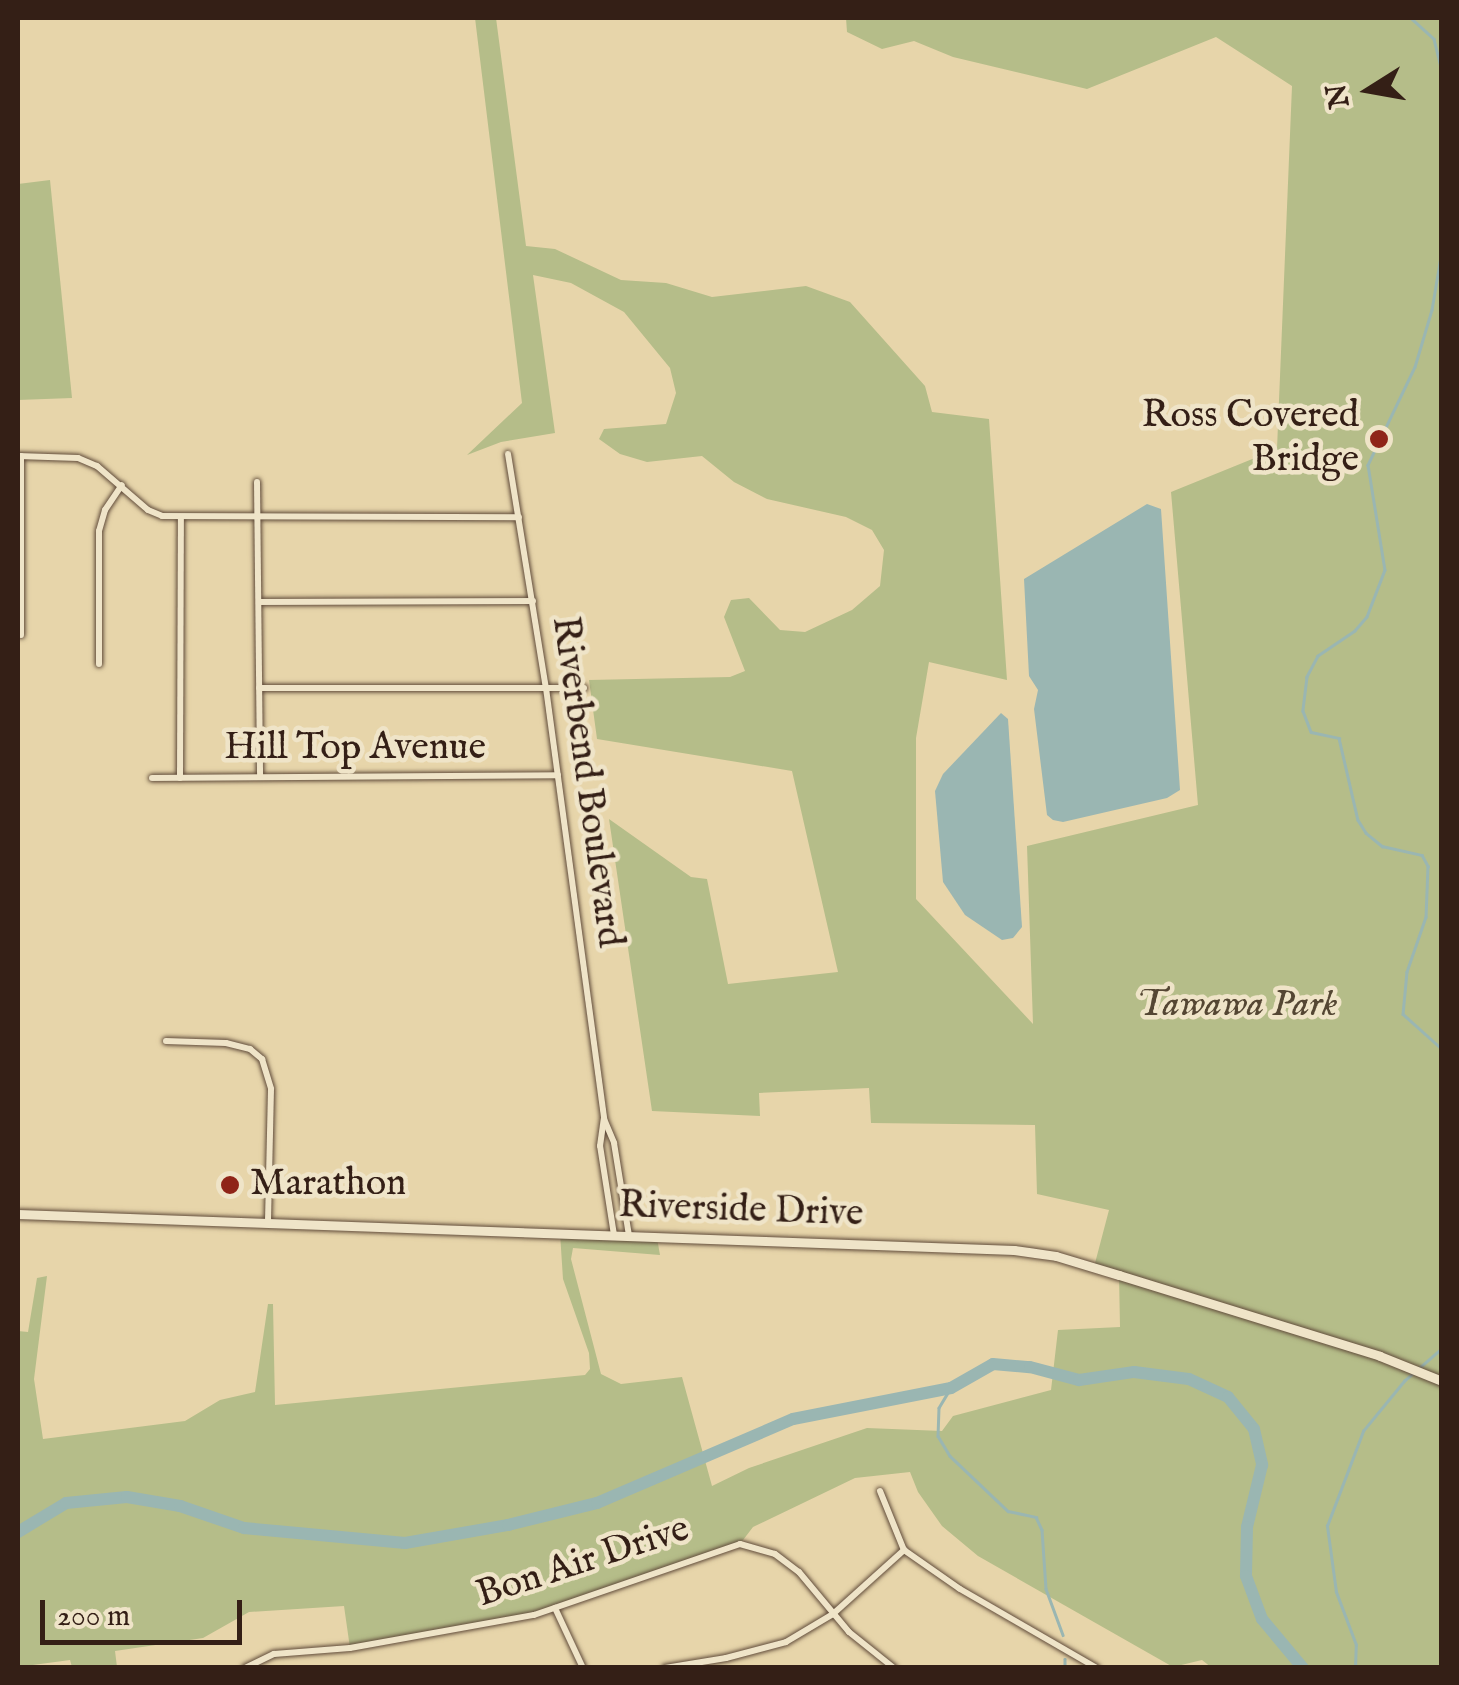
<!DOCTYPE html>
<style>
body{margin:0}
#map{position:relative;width:1459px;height:1685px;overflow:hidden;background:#e7d5aa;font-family:"IM FELL English",serif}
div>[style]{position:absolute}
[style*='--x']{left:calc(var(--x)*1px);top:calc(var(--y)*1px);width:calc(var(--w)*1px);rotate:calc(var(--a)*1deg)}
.green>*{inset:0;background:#b5bd89}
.water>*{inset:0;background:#9ab6b2}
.stream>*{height:2.5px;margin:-1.25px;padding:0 1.25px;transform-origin:1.25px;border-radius:1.25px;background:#9ab6b2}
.river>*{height:12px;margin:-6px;padding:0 6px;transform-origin:6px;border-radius:6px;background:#9ab6b2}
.roads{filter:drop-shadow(0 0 2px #614c3b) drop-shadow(0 0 2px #614c3b)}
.street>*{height:6px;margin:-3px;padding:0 3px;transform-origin:3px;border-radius:3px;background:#efe4c8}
.secondary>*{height:9px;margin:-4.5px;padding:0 4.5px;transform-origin:4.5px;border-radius:4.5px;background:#efe4c8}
.dots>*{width:28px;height:28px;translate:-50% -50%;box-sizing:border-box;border:5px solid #efe4c8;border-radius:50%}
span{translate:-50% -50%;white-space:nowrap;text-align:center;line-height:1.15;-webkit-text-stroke:9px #efe4c8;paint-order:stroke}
.poi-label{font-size:38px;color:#341f16}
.right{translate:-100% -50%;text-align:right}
.left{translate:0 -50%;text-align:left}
.street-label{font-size:38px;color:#341f16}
.park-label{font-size:38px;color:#544633;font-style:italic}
.frame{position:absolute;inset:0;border:20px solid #341f16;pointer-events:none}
.north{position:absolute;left:1319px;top:40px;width:100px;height:100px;-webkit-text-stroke:8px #efe4c8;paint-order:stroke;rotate:259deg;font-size:28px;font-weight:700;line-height:40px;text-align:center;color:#341f16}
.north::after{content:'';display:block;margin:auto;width:35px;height:45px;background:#341f16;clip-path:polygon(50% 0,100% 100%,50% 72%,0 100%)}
.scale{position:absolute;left:40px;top:1600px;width:202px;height:45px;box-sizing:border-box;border:5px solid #341f16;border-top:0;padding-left:12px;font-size:30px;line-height:35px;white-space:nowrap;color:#341f16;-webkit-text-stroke:8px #efe4c8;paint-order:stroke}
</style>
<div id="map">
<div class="green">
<div style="clip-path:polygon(475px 18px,496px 18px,526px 246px,555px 249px,621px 280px,666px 283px,712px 297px,806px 286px,850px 302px,925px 386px,932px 412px,989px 419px,1007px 680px,929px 662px,916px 738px,916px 899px,1033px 1024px,1027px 846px,1198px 805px,1171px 492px,1277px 449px,1292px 86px,1216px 37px,1087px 89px,953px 57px,914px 41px,882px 49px,847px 32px,846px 18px,1441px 18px,1441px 1667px,1212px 1668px,1202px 1660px,1173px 1667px,978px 1556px,942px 1526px,918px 1492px,910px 1472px,855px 1478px,753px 1527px,740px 1544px,533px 1615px,350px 1648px,344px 1606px,249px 1612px,203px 1638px,115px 1651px,117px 1667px,72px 1667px,70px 1660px,18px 1667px,18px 1331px,28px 1332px,37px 1278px,47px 1276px,34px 1379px,43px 1439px,185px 1421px,220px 1400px,255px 1392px,268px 1304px,273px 1304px,275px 1405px,585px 1375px,590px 1369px,589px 1353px,563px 1279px,560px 1233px,657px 1238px,660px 1255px,573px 1248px,571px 1259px,601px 1374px,621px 1384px,682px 1377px,712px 1486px,749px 1468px,867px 1428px,942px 1431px,953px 1416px,1051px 1390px,1058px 1330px,1120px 1327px,1119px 1275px,1094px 1267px,1109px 1210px,1037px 1194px,1035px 1125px,871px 1123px,869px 1088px,759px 1093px,760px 1116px,652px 1111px,609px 819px,691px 877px,707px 879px,728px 984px,838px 972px,792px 771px,597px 739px,589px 680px,730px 677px,745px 671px,724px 617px,731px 600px,749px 598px,780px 630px,805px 632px,852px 610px,880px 586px,884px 550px,872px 530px,846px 517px,767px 499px,734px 482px,702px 456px,647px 462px,620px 454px,599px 439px,604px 429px,666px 424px,676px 393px,670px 368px,624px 312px,571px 283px,533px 275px,555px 433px,501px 442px,467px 455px,522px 403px)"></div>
<div style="clip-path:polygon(50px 180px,72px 398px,18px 400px,18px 184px)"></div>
</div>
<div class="water">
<div style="clip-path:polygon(1147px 504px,1161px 509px,1180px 790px,1167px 798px,1063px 822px,1053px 820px,1047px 815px,1034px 709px,1038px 690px,1029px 676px,1024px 579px)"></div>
<div style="clip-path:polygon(1001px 713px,1008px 719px,1022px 927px,1013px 938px,1002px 940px,965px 915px,943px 882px,935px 791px,943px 774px)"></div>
</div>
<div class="stream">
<div style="--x:1411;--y:18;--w:31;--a:42"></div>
<div style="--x:1434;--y:39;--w:33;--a:76"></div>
<div style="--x:1442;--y:251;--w:60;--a:99.6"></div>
<div style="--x:1432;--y:310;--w:59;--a:106.6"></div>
<div style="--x:1415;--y:367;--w:109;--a:115.6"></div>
<div style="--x:1368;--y:465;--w:106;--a:80.8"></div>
<div style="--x:1385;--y:570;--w:50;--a:111"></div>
<div style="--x:1367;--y:617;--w:18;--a:131"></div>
<div style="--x:1355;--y:631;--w:45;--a:146"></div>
<div style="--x:1318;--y:656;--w:24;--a:118"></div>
<div style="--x:1307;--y:677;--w:34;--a:97"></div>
<div style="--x:1303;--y:711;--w:22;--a:69"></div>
<div style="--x:1311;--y:732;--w:29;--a:12"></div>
<div style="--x:1339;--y:738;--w:84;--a:77"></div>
<div style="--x:1358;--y:820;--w:15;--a:58"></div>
<div style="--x:1366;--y:833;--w:21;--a:39"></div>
<div style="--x:1382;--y:846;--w:41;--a:12.7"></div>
<div style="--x:1422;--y:855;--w:13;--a:61"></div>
<div style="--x:1428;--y:866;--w:51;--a:92.2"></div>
<div style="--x:1426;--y:917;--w:58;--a:109.1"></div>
<div style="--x:1407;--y:972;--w:42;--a:95.4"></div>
<div style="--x:1403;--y:1014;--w:52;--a:41.9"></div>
<div style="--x:951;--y:1388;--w:23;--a:121"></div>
<div style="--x:939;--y:1408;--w:28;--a:92"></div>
<div style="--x:938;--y:1436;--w:23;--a:59"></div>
<div style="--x:950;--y:1456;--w:80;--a:43.5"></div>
<div style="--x:1008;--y:1511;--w:29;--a:12"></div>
<div style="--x:1036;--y:1517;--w:14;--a:65"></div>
<div style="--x:1042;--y:1530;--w:59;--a:86.1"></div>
<div style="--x:1046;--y:1589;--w:49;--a:69.7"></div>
<div style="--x:1065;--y:1659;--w:9;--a:90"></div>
<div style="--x:1355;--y:1668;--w:23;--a:-88"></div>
<div style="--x:1356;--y:1645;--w:57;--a:-110.7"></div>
<div style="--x:1336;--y:1592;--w:67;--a:-97.8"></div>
<div style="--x:1327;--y:1526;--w:102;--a:-69.2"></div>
<div style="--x:1363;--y:1431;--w:65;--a:-50.6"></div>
<div style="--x:1404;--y:1381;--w:50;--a:-41"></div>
</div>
<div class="river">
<div style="--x:18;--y:1532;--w:56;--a:-31.1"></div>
<div style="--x:66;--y:1503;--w:61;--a:-5.6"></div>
<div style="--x:127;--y:1497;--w:54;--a:9.6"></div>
<div style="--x:180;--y:1506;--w:68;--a:19"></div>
<div style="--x:244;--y:1528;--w:162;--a:5.3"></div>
<div style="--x:405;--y:1543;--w:105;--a:-9.9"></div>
<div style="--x:508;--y:1525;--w:92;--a:-13.9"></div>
<div style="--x:597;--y:1503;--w:213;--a:-23.2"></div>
<div style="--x:793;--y:1419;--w:161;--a:-11.1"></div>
<div style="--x:951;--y:1388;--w:48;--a:-29.7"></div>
<div style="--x:993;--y:1364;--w:37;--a:5"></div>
<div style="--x:1030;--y:1367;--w:51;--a:14.9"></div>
<div style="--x:1079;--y:1380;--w:56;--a:-8.3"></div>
<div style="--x:1134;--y:1372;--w:55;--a:7.3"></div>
<div style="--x:1189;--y:1379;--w:43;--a:24.8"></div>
<div style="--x:1228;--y:1397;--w:41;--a:50.9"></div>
<div style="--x:1254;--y:1429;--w:37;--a:77"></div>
<div style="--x:1262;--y:1465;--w:64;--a:103.6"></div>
<div style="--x:1247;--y:1527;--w:49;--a:91.2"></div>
<div style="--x:1246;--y:1576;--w:46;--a:69.6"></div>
<div style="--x:1262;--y:1619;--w:64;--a:50.1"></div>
</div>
<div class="roads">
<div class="street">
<div style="--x:508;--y:454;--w:237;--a:80.8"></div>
<div style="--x:546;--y:688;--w:435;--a:82.3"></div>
<div style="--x:18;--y:456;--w:60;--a:1.9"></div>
<div style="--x:78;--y:458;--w:21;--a:23"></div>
<div style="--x:97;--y:466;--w:67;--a:40.8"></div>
<div style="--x:148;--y:510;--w:15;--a:23"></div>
<div style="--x:162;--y:516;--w:357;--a:0.2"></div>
<div style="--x:21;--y:456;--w:179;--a:90"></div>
<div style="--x:257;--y:482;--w:295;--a:89.4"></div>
<div style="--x:260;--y:602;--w:273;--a:-0.2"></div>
<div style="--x:99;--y:664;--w:133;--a:-90"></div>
<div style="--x:99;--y:531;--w:22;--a:-74"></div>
<div style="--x:105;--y:510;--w:30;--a:-56"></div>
<div style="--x:259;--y:688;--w:325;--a:0"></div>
<div style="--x:152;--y:778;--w:406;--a:-0.4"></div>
<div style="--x:180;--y:778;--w:260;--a:-89.8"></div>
<div style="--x:166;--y:1041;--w:60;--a:1.9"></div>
<div style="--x:226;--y:1043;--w:25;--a:14"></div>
<div style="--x:250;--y:1049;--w:16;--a:40"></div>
<div style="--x:262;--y:1059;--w:31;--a:73"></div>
<div style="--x:271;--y:1089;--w:133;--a:91.3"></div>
<div style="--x:614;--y:1235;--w:90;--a:-98.9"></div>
<div style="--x:600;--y:1146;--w:27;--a:-82"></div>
<div style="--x:604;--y:1119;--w:26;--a:67"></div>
<div style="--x:614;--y:1143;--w:94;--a:80.8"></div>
<div style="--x:880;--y:1491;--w:64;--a:67.9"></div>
<div style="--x:904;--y:1550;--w:68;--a:34.9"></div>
<div style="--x:960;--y:1589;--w:158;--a:30"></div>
<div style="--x:555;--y:1608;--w:66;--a:65"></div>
<div style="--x:245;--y:1668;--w:32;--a:-26"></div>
<div style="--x:274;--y:1654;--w:76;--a:-4.5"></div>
<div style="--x:350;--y:1648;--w:187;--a:-10.2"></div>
<div style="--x:534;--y:1615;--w:218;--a:-19"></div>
<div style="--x:740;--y:1544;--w:36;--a:16"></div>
<div style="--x:775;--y:1554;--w:30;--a:37"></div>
<div style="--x:799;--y:1572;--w:78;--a:50.2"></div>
<div style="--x:849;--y:1632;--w:58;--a:38.7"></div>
<div style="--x:665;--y:1668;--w:62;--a:-9.3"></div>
<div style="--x:726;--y:1658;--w:62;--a:-14.9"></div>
<div style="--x:786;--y:1642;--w:55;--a:-30.8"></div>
<div style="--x:833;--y:1614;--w:96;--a:-42"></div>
</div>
<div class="secondary">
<div style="--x:18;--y:1214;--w:997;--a:2.07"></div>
<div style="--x:1014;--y:1250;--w:42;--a:8.1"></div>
<div style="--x:1056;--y:1256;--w:66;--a:16.8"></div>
<div style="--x:1119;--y:1275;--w:273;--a:17.2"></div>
<div style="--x:1380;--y:1356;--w:67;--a:22"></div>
</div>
</div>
<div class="dots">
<div style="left:1379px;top:439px;background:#8f2418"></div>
<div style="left:230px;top:1185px;background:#8f2418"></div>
</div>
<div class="poi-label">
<span class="right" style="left:1359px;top:439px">Ross Covered<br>Bridge</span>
<span class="left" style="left:250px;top:1185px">Marathon</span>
</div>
<div class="street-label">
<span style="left:355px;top:749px">Hill Top Avenue</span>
<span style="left:586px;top:782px;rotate:82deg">Riverbend Boulevard</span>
<span style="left:741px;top:1211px;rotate:2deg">Riverside Drive</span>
<span style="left:583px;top:1563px;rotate:-18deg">Bon Air Drive</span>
</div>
<div class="park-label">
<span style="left:1237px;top:1006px">Tawawa Park</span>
</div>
<div class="frame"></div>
<div class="north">N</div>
<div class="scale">200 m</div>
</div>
